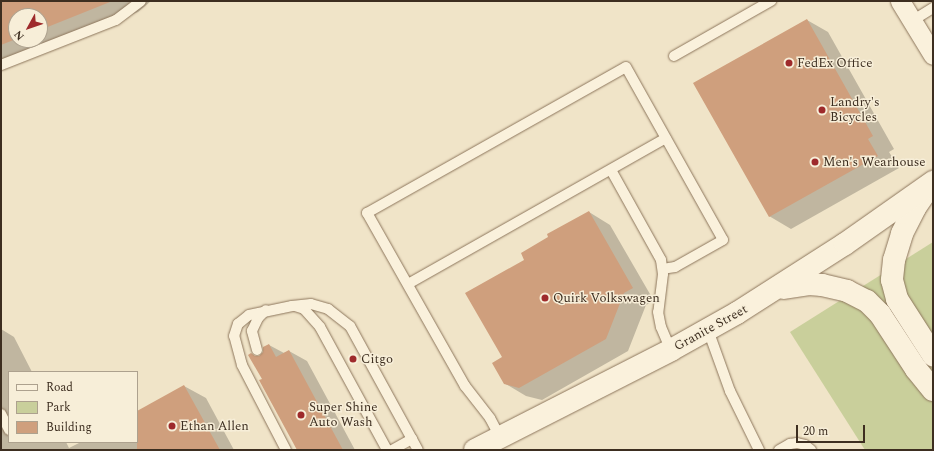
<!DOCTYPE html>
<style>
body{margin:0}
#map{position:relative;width:934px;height:451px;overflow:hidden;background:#f0e4c8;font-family:Spectral,serif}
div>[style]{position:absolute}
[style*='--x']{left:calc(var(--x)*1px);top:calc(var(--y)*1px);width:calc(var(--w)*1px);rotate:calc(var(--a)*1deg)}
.green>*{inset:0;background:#c9cf9b}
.shadow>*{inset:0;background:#0003}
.building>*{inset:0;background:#cf9f7d}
.roads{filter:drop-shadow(0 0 1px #8d765c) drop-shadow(0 0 1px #8d765c)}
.service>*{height:10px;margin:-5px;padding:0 5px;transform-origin:5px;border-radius:5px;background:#faf1dc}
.minor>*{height:19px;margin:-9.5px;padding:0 9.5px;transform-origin:9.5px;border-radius:9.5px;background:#faf1dc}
.secondary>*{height:22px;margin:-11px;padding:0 11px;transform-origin:11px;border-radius:11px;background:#faf1dc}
.dots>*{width:11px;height:11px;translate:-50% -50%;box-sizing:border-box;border:2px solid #f7eed8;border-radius:50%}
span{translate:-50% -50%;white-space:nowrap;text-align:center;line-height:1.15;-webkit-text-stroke:3px #f7eed8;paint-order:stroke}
.poi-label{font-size:13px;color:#3d2e20}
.left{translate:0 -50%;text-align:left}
.street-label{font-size:13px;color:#3d2e20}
.frame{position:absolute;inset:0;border:2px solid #3d2e20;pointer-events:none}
.legend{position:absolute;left:8px;top:371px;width:130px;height:72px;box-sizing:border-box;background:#f7eed8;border:1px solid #ada18e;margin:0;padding:5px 7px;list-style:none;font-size:12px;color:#3d2e20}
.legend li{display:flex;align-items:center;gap:8px;height:20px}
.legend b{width:20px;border:1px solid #ada18e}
.north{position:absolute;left:8px;top:8px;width:40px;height:40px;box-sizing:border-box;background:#f7eed8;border:1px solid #ada18e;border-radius:50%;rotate:230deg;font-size:11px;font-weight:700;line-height:16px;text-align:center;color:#3d2e20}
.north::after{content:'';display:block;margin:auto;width:14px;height:18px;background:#9e2a2b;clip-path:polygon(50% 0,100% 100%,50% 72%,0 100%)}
.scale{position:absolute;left:796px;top:425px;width:69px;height:18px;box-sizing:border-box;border:2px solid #3d2e20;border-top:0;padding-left:5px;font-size:12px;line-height:14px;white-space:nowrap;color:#3d2e20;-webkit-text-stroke:3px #f7eed8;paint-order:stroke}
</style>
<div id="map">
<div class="green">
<div style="clip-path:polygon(933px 242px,933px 450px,865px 450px,790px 332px)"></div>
</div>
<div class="shadow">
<div style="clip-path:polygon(evenodd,1px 1px,151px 1px,138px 12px,1px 66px,1px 1px,16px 16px,40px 16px,40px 40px,16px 40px,16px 16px)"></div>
<div style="clip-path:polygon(807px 20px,828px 32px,894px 149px,889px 152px,899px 168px,791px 229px,769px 216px)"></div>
<div style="clip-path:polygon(589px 212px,610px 225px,654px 301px,646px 305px,628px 351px,542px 400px,526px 396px,504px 383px,503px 358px,526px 260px,550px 237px)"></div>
<div style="clip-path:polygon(1px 329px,14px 337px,32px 372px,9px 372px,9px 417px,1px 412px)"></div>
<div style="clip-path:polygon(269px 345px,284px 353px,289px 351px,307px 361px,355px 450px,298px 450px,263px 379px,257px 357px,259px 357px)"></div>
<div style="clip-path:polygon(184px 386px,206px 398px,234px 450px,1px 450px,1px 414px,9px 419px,9px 442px,66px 442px,69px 448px,81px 442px,137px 442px,137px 412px)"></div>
</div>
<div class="building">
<div style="clip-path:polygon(1px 1px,110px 1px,110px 2px,40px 30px,40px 16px,16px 16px,16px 39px,1px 45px)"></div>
<div style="clip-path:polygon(807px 19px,873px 136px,868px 139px,878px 156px,769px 217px,693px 83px)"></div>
<div style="clip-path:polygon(589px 211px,633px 288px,624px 293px,606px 339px,519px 388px,504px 384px,492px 363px,502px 357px,465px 293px,524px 260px,521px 253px,548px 237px,547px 234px)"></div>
<div style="clip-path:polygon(269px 344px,276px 357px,289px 350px,343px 450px,297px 450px,259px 380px,262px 379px,248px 355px,251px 353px,255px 356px,259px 356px,263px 352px,263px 347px)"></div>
<div style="clip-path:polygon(184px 385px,220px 450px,137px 450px,137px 411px)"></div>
</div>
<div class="roads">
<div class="service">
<div style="--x:912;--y:21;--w:25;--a:-32"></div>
<div style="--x:674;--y:56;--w:112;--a:-29.6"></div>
<div style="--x:1;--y:65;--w:123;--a:-21.4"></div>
<div style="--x:116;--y:20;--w:31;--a:-37"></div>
<div style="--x:611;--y:170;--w:103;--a:60.9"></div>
<div style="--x:661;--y:260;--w:14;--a:82"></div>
<div style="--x:663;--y:274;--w:38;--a:97"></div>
<div style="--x:658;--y:312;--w:15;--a:79"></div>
<div style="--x:661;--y:327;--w:25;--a:67"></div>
<div style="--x:408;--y:284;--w:296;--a:-29.5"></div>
<div style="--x:295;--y:306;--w:9;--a:18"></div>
<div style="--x:304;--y:309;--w:24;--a:48"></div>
<div style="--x:320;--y:327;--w:140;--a:61.4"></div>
<div style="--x:708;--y:330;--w:65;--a:70.2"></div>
<div style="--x:730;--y:391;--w:66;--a:63.8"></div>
<div style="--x:257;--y:350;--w:20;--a:-105"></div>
<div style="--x:252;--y:331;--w:14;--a:-65"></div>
<div style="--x:258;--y:318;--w:11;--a:-45"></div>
<div style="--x:1;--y:414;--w:18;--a:63"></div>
<div style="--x:500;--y:437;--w:21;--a:-118"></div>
<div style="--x:490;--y:418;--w:41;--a:-128"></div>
<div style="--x:465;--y:386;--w:199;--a:-119.5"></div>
<div style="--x:367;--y:213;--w:297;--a:-29.4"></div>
<div style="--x:626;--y:67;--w:198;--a:60.7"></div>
<div style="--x:723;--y:240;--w:55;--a:150.6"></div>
<div style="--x:675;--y:267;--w:12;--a:171"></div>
<div style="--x:286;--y:450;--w:96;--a:-117.4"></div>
<div style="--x:242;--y:365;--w:30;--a:-105"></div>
<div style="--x:234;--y:336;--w:13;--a:-72"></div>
<div style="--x:238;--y:324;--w:14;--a:-39"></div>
<div style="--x:249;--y:315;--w:44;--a:-11.8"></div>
<div style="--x:292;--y:306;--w:19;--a:-6"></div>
<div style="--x:311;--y:304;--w:18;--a:16"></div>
<div style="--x:328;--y:309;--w:28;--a:38"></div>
<div style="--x:350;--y:326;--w:141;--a:61.3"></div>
<div style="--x:392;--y:450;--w:23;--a:-29"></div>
<div style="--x:779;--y:450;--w:13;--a:-29"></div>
<div style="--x:790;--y:444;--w:7;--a:-8"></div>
<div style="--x:797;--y:443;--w:8;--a:14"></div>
<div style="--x:805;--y:445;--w:8;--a:40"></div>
</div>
<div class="minor">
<div style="--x:900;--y:1;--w:63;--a:58.6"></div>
</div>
<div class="secondary">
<div style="--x:925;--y:193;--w:18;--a:124"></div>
<div style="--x:915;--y:208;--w:29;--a:117"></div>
<div style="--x:902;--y:234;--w:27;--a:107"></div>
<div style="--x:894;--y:260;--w:20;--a:96"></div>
<div style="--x:892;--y:280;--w:20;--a:75"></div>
<div style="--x:897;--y:299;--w:67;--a:57.3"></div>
<div style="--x:784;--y:288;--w:25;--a:-9"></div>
<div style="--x:809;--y:284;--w:13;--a:4"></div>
<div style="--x:822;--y:285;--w:26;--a:13"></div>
<div style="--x:847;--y:291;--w:22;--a:27"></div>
<div style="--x:867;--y:301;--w:18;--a:45"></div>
<div style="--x:880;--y:314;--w:66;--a:56.8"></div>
<div style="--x:916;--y:369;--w:27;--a:51"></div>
<div style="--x:475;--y:450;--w:220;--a:-27"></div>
<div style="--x:671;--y:350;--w:76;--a:-29.3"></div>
<div style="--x:737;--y:313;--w:128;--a:-32.6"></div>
<div style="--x:845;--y:244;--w:108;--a:-35.2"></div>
</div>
</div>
<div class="dots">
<div style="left:789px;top:63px;background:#9e2a2b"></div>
<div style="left:822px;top:110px;background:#9e2a2b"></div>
<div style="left:815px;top:162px;background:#9e2a2b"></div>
<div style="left:545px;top:298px;background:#9e2a2b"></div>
<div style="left:353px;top:359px;background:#9e2a2b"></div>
<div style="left:301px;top:415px;background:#9e2a2b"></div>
<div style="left:172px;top:426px;background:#9e2a2b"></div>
</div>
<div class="poi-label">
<span class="left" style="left:797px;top:63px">FedEx Office</span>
<span class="left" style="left:830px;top:110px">Landry's<br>Bicycles</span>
<span class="left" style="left:823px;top:162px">Men's Wearhouse</span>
<span class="left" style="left:553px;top:298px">Quirk Volkswagen</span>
<span class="left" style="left:361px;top:359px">Citgo</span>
<span class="left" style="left:309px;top:415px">Super Shine<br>Auto Wash</span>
<span class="left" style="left:180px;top:426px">Ethan Allen</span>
</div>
<div class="street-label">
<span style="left:711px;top:328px;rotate:-29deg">Granite Street</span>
</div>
<div class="frame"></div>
<ul class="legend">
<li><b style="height:5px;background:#faf1dc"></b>Road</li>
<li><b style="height:11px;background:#c9cf9b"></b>Park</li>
<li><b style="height:11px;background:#cf9f7d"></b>Building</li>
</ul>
<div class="north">N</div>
<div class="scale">20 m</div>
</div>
